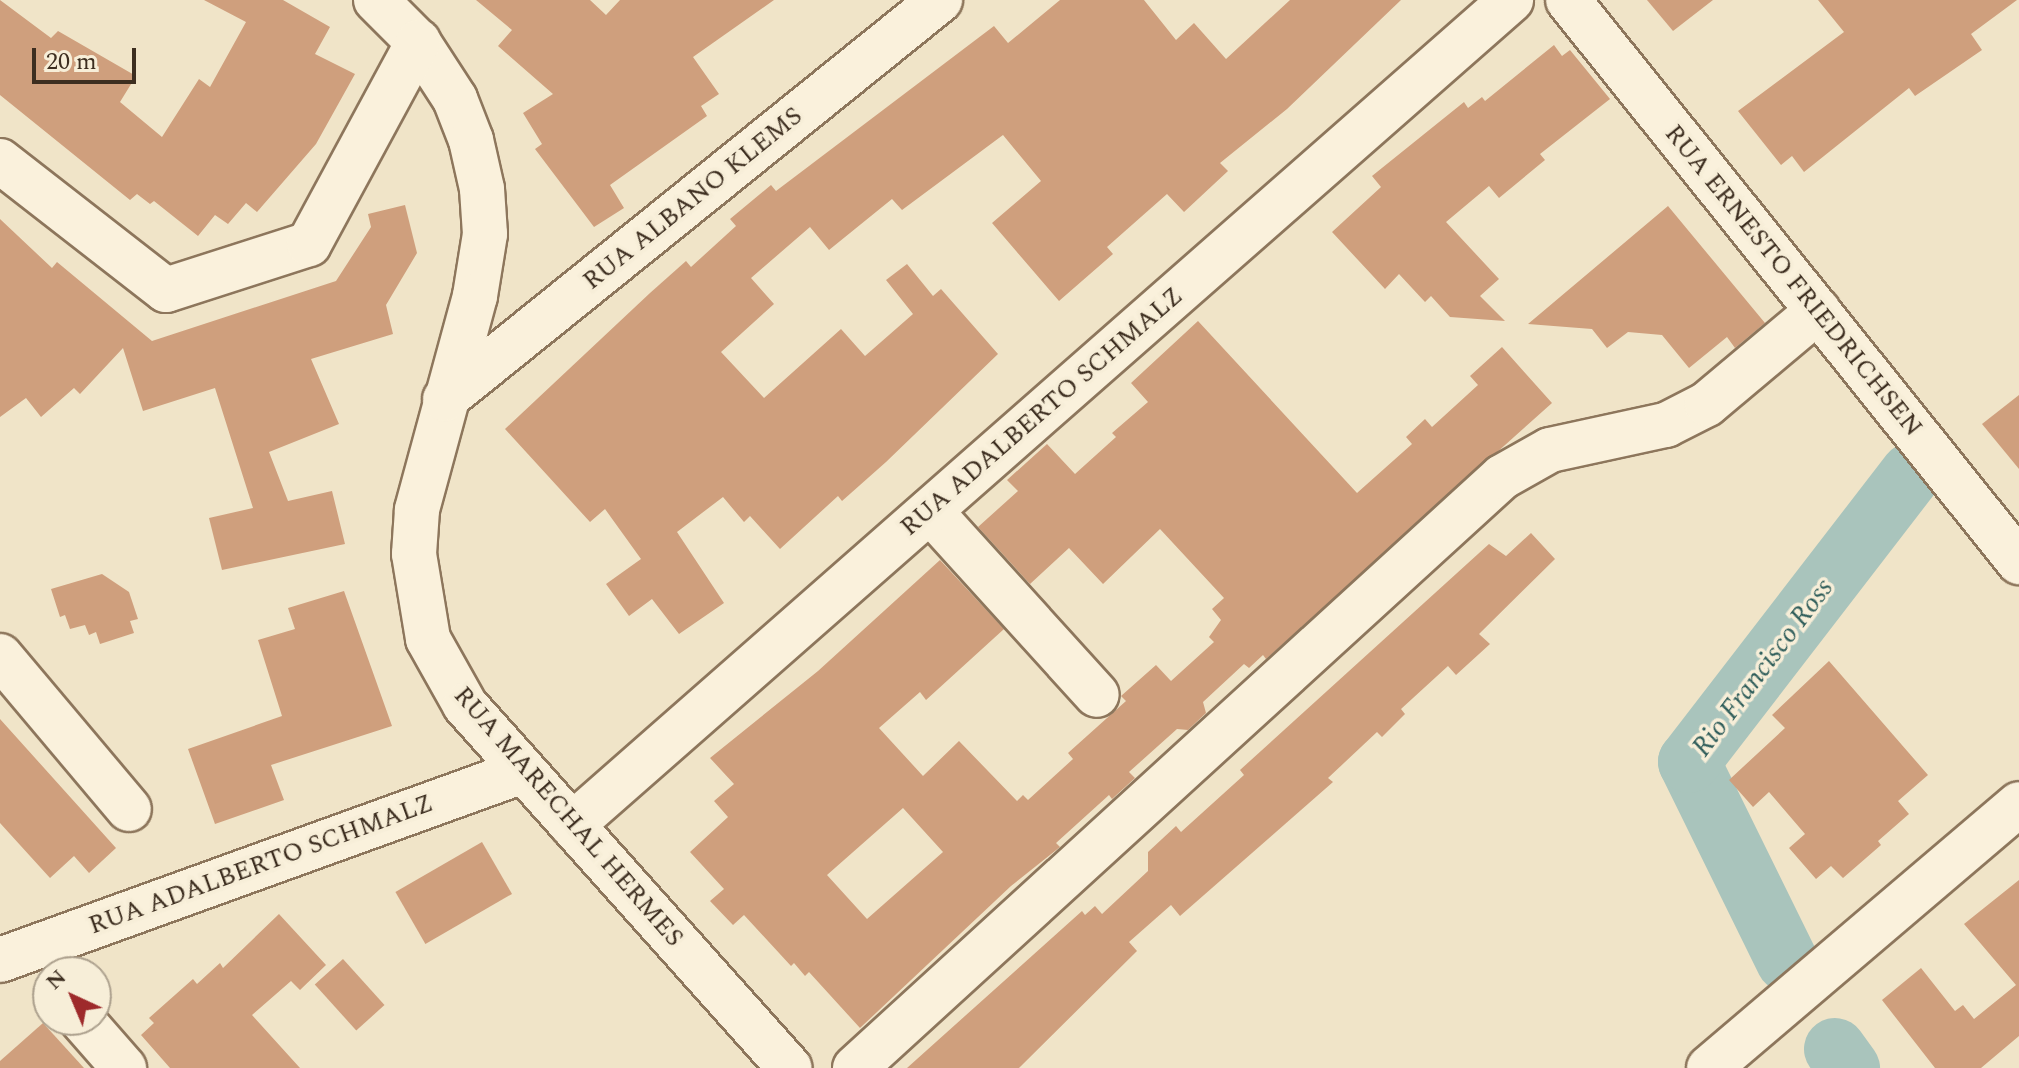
<!DOCTYPE html>
<html>
<head>
<meta charset="utf-8">
<style>
  body { margin:0 }
  #map { position:relative; width:2019px; height:1068px; overflow:hidden; background:#f0e4c8; font-family:Spectral,serif }
  div>[style] { position:absolute }
  [style*='--x'] { left:calc(var(--x)*1px); top:calc(var(--y)*1px); width:calc(var(--w)*1px); rotate:calc(var(--a)*1deg) }
  .river>* { height:62px; margin:-31px; padding:0 31px; transform-origin:31px; border-radius:31px; background:#a9c4bc }
  .building>* { inset:0; background:#cf9f7d; transform-origin:0 0 }
  .roads { filter:drop-shadow(2px 0 #8d765c) drop-shadow(-2px 0 #8d765c) drop-shadow(0 2px #8d765c) drop-shadow(0 -2px #8d765c) }
  .minor>* { height:44px; margin:-22px; padding:0 22px; transform-origin:22px; border-radius:22px; background:#faf1dc }
  span { translate:-50% -50%; white-space:nowrap; text-align:center; line-height:1.15; -webkit-text-stroke:7px #f7eed8; paint-order:stroke }
  .street-label { font-size:26px; color:#3d2e20 }
  .water-label { font-size:28px; color:#2f5d5a; font-style:italic }
  .north { position:absolute; left:32px; top:956px; width:80px; height:80px; box-sizing:border-box; background:#f7eed8; border:2px solid #ada18e; border-radius:50%; rotate:316deg; font-size:22px; font-weight:700; line-height:32px; text-align:center; color:#3d2e20 }
  .north::after { content:''; display:block; margin:auto; width:28px; height:36px; background:#9e2a2b; clip-path:polygon(50% 0,100% 100%,50% 72%,0 100%) }
  .scale { position:absolute; left:32px; top:48px; width:104px; height:36px; box-sizing:border-box; border:4px solid #3d2e20; border-top:0; padding-left:10px; font-size:24px; line-height:28px; white-space:nowrap; color:#3d2e20; -webkit-text-stroke:6px #f7eed8; paint-order:stroke }
</style>
</head>
<body>
<div id="map">
  <div class="river">
    <div style="--x:1787;--y:961;--w:222;--a:-116.2"></div>
    <div style="--x:1689;--y:762;--w:364;--a:-52.4"></div>
    <div style="--x:1835;--y:1049;--w:24;--a:54"></div>
  </div>
  <div class="building">
    <div style="clip-path:polygon(0 0,51px 38px,58px 31px,136px 76px,120px 102px,162px 137px,199px 79px,210px 87px,246px 22px,204px 0,283px 0,330px 27px,315px 54px,355px 74px,316px 144px,257px 212px,246px 203px,228px 224px,215px 215px,198px 236px,154px 201px,150px 204px,137px 194px,130px 200px,0 95px)"></div>
    <div style="clip-path:polygon(476px 0,590px 0,606px 15px,620px 0,774px 0,693px 57px,719px 94px,701px 106px,707px 116px,610px 185px,624px 208px,594px 227px,535px 149px,542px 144px,523px 113px,553px 94px,498px 46px,512px 30px)"></div>
    <div style="clip-path:polygon(1060px 0,1144px 0,1176px 40px,1194px 23px,1226px 59px,1290px 0,1401px 0,1287px 109px,1220px 163px,1228px 171px,1184px 212px,1167px 194px,1107px 247px,1113px 254px,1059px 301px,992px 223px,1041px 181px,1003px 135px,902px 210px,892px 199px,829px 250px,810px 227px,751px 278px,774px 304px,721px 352px,764px 398px,841px 329px,865px 356px,913px 314px,886px 280px,907px 264px,933px 296px,941px 289px,998px 354px,886px 462px,842px 501px,838px 496px,780px 549px,750px 516px,744px 522px,723px 497px,677px 532px,724px 603px,679px 634px,652px 599px,629px 616px,606px 584px,641px 559px,605px 509px,590px 522px,505px 429px,650px 293px,686px 261px,691px 267px,736px 226px,730px 219px,771px 185px,776px 191px,994px 26px,1008px 43px)"></div>
    <div style="clip-path:polygon(1647px 0,1713px 0,1673px 31px)"></div>
    <div style="clip-path:polygon(1818px 0,2017px 0,1971px 34px,1982px 50px,1915px 96px,1909px 88px,1804px 172px,1792px 156px,1781px 165px,1738px 111px,1844px 32px)"></div>
    <div style="clip-path:polygon(1554px 45px,1562px 56px,1570px 50px,1610px 99px,1540px 154px,1545px 160px,1499px 198px,1489px 186px,1446px 222px,1499px 279px,1480px 296px,1505px 321px,1450px 317px,1431px 296px,1425px 302px,1399px 274px,1385px 289px,1332px 232px,1381px 187px,1372px 176px,1464px 102px,1468px 108px,1482px 97px,1485px 101px)"></div>
    <div style="clip-path:polygon(405px 205px,417px 253px,386px 305px,393px 334px,311px 359px,339px 424px,269px 452px,288px 501px,332px 491px,345px 544px,222px 570px,209px 518px,253px 508px,215px 388px,143px 411px,123px 348px,80px 394px,74px 388px,41px 417px,26px 398px,0 417px,0 219px,52px 268px,57px 262px,152px 341px,336px 281px,371px 227px,368px 214px)"></div>
    <div style="clip-path:polygon(1668px 206px,1765px 323px,1735px 348px,1727px 337px,1689px 368px,1662px 335px,1628px 332px,1607px 348px,1592px 329px,1528px 324px)"></div>
    <div style="clip-path:polygon(evenodd,1198px 321px,1357px 493px,1412px 444px,1406px 437px,1425px 419px,1432px 427px,1478px 385px,1470px 376px,1502px 347px,1552px 403px,1266px 659px,1263px 655px,1249px 668px,1244px 664px,1203px 702px,1206px 713px,1188px 730px,1177px 729px,1129px 772px,1135px 778px,1112px 799px,1109px 795px,1056px 843px,1060px 847px,1011px 886px,860px 1028px,809px 972px,805px 976px,794px 963px,791px 966px,744px 915px,733px 925px,710px 901px,724px 889px,690px 852px,728px 817px,714px 801px,734px 784px,710px 758px,818px 671px,940px 560px,1004px 629px,926px 700px,920px 692px,879px 728px,923px 776px,959px 741px,1017px 801px,1023px 795px,1028px 800px,1073px 759px,1068px 753px,1126px 701px,1121px 696px,1156px 665px,1171px 681px,1214px 642px,1209px 637px,1221px 620px,1212px 609px,1224px 598px,1160px 529px,1103px 584px,1069px 548px,1030px 584px,978px 527px,1018px 491px,1007px 480px,1047px 444px,1075px 474px,1116px 437px,1112px 433px,1148px 402px,1131px 383px,1198px 321px,903px 808px,943px 852px,867px 919px,827px 875px,903px 808px)"></div>
    <div style="clip-path:polygon(2019px 395px,2019px 469px,1982px 424px)"></div>
    <div style="clip-path:polygon(1531px 533px,1555px 559px,1479px 634px,1490px 644px,1456px 675px,1448px 666px,1401px 709px,1405px 714px,1382px 737px,1377px 732px,1328px 778px,1333px 782px,1180px 916px,1171px 905px,1129px 942px,1137px 951px,1019px 1068px,907px 1068px,1082px 911px,1085px 915px,1095px 906px,1102px 914px,1148px 871px,1148px 852px,1176px 826px,1181px 832px,1244px 775px,1240px 770px,1489px 544px,1506px 556px)"></div>
    <div style="clip-path:polygon(102px 574px,129px 592px,138px 619px,130px 621px,134px 633px,100px 644px,96px 632px,89px 635px,85px 625px,70px 629px,65px 615px,60px 617px,51px 589px)"></div>
    <div style="clip-path:polygon(344px 591px,392px 726px,271px 765px,284px 800px,215px 824px,188px 749px,282px 716px,258px 640px,295px 629px,288px 608px)"></div>
    <div style="clip-path:polygon(1829px 661px,1928px 775px,1898px 801px,1909px 814px,1878px 841px,1881px 845px,1843px 878px,1831px 866px,1816px 879px,1789px 848px,1805px 834px,1769px 792px,1753px 807px,1729px 780px,1785px 728px,1772px 715px)"></div>
    <div style="clip-path:polygon(0 719px,116px 848px,89px 873px,74px 856px,50px 878px,0 823px)"></div>
    <div style="left:482px;top:842px;width:60px;height:100px;rotate:60deg"></div>
    <div style="clip-path:polygon(2019px 880px,2019px 1036px,1981px 1068px,1935px 1068px,1882px 1000px,1921px 968px,1955px 1011px,1963px 1005px,1974px 1019px,2016px 985px,1964px 924px)"></div>
    <div style="clip-path:polygon(279px 914px,326px 965px,300px 990px,291px 981px,252px 1015px,300px 1068px,170px 1068px,141px 1035px,154px 1023px,149px 1018px,193px 979px,197px 984px,220px 963px,223px 968px)"></div>
    <div style="left:343px;top:959px;width:62px;height:38px;rotate:48deg"></div>
    <div style="clip-path:polygon(43px 1023px,84px 1068px,0 1068px,0 1061px)"></div>
  </div>
  <div class="roads">
    <div class="minor">
      <div style="--x:376;--y:0;--w:59;--a:45"></div>
      <div style="--x:418;--y:42;--w:68;--a:57"></div>
      <div style="--x:455;--y:99;--w:44;--a:68.7"></div>
      <div style="--x:471;--y:140;--w:50;--a:77.3"></div>
      <div style="--x:482;--y:189;--w:45;--a:86.2"></div>
      <div style="--x:485;--y:234;--w:63;--a:99.2"></div>
      <div style="--x:475;--y:296;--w:222;--a:105.2"></div>
      <div style="--x:417;--y:510;--w:44;--a:93.9"></div>
      <div style="--x:414;--y:554;--w:86;--a:80.6"></div>
      <div style="--x:428;--y:639;--w:76;--a:60.7"></div>
      <div style="--x:465;--y:705;--w:487;--a:48.2"></div>
      <div style="--x:1568;--y:0;--w:721;--a:51.25"></div>
      <div style="--x:0;--y:161;--w:210;--a:37.9"></div>
      <div style="--x:166;--y:290;--w:150;--a:-17.8"></div>
      <div style="--x:309;--y:244;--w:230;--a:-61.6"></div>
      <div style="--x:445;--y:399;--w:636;--a:-38.87"></div>
      <div style="--x:930;--y:511;--w:248;--a:47.8"></div>
      <div style="--x:0;--y:656;--w:200;--a:49.9"></div>
      <div style="--x:572;--y:825;--w:1250;--a:-41.3"></div>
      <div style="--x:0;--y:960;--w:556;--a:-19.87"></div>
      <div style="--x:82;--y:1020;--w:64;--a:48.8"></div>
      <div style="--x:855;--y:1068;--w:876;--a:-42.41"></div>
      <div style="--x:1502;--y:477;--w:55;--a:-29.4"></div>
      <div style="--x:1550;--y:450;--w:119;--a:-12.2"></div>
      <div style="--x:1666;--y:425;--w:46;--a:-27.1"></div>
      <div style="--x:1707;--y:404;--w:145;--a:-40"></div>
      <div style="--x:1709;--y:1068;--w:407;--a:-40.4"></div>
    </div>
  </div>
  <div class="street-label">
    <span style="left:693px;top:199px;rotate:-39deg">RUA ALBANO KLEMS</span>
    <span style="left:1793px;top:281px;rotate:51deg">RUA ERNESTO FRIEDRICHSEN</span>
    <span style="left:1042px;top:412px;rotate:-41deg">RUA ADALBERTO SCHMALZ</span>
    <span style="left:568px;top:817px;rotate:49deg">RUA MARECHAL HERMES</span>
    <span style="left:261px;top:865px;rotate:-20deg">RUA ADALBERTO SCHMALZ</span>
  </div>
  <div class="water-label">
    <span style="left:1763px;top:668px;rotate:-53deg">Rio Francisco Ross</span>
  </div>
  <div class="north">N</div>
  <div class="scale">20 m</div>
</div>
</body>
</html>
